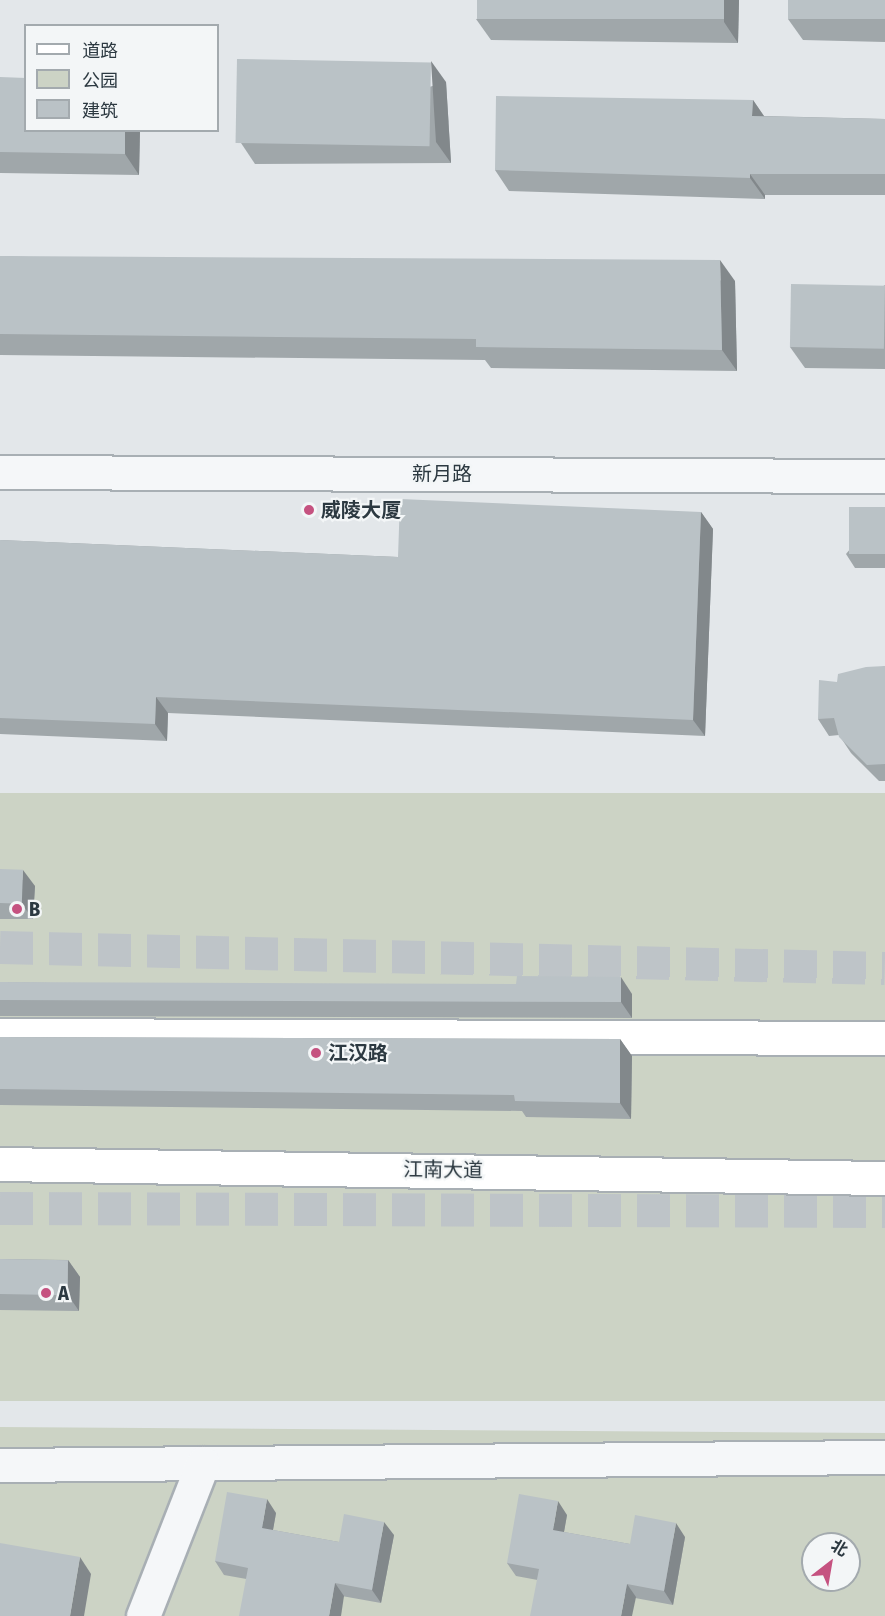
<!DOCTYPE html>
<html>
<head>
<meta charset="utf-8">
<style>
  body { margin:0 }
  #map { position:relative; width:885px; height:1616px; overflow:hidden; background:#e3e7ea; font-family:"Fira Sans Condensed","Noto Sans SC",sans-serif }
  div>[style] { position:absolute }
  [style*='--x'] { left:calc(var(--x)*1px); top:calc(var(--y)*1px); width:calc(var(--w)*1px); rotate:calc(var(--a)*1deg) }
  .green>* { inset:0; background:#ccd3c5; transform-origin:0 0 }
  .highway-tunnel>* { height:33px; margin-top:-16.5px; transform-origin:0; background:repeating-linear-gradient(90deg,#bec4c8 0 33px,transparent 0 49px) }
  .roads { filter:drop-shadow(2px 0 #a8afb4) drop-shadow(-2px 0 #a8afb4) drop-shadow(0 2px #a8afb4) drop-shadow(0 -2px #a8afb4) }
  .street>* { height:33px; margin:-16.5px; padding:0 16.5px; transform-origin:16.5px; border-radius:16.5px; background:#f5f7f9 }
  .primary>* { height:33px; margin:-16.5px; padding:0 16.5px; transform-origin:16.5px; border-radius:16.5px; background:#fff }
  .wall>* { inset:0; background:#a0a7aa }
  .shaded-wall>* { inset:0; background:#82888b }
  .building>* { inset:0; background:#bac2c6; transform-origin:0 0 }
  .dots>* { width:16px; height:16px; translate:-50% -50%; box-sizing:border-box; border:3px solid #f3f6f7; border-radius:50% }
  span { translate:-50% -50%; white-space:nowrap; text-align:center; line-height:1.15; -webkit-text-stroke:4.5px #f3f6f7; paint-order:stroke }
  .street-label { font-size:20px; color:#2c3941 }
  .poi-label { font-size:20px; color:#2c3941; font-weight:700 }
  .left { translate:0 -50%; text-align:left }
  .legend { position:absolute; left:24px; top:24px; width:195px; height:108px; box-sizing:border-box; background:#f3f6f7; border:2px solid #a3aaae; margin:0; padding:8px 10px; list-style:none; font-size:18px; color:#2c3941 }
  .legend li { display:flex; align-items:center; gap:12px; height:30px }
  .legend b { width:30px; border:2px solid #a3aaae }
  .north { position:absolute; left:801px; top:1532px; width:60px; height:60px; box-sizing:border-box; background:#f3f6f7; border:2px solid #a3aaae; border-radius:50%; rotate:31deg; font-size:16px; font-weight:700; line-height:24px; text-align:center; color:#2c3941 }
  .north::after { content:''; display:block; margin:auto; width:21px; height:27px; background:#c55280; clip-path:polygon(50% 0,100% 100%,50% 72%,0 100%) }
</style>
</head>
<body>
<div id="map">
  <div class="green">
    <div style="left:885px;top:793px;width:608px;height:885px;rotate:90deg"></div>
    <div style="clip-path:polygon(evenodd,0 1427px,885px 1433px,885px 1616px,0 1616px,0 1427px,813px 1544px,849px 1544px,849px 1580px,813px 1580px,813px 1544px)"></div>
  </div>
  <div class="highway-tunnel">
    <div style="--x:0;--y:947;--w:885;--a:1.36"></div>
    <div style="--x:0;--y:1208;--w:885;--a:0.19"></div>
  </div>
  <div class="roads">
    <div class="street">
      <div style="--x:0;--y:472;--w:885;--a:0.26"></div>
      <div style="--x:0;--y:1465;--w:885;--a:-0.52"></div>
      <div style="--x:143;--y:1616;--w:164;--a:-68.6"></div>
    </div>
    <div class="primary">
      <div style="--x:0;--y:1035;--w:885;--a:0.19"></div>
      <div style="--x:0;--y:1164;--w:885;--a:0.91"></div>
    </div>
  </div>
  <div class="wall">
    <div style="clip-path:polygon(739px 0,738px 43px,491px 40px,476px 19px)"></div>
    <div style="clip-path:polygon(885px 0,885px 42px,803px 40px,788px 19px)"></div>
    <div style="clip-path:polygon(0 77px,26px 130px,140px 130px,139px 175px,0 173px)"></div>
    <div style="clip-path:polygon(446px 82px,451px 163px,255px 164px,241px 143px)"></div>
    <div style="clip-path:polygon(753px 100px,764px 116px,885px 119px,885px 195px,765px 195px,765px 199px,509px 191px,495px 170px)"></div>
    <div style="clip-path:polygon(0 256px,735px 281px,737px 371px,491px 368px,485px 360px,0 355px)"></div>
    <div style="clip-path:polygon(885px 285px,885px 369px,805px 368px,790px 347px)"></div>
    <div style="clip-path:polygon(885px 507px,885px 568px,855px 568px,846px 554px)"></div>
    <div style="clip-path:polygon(701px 512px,713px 529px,705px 736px,168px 713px,167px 741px,0 734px,0 540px,398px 557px)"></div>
    <div style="clip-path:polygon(885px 666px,885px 781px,879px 781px,851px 753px,839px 735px,829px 736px,818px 719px,837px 682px)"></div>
    <div style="clip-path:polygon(0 869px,35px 886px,33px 919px,0 919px)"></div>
    <div style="clip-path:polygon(0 982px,632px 994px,632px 1018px,0 1016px)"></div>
    <div style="clip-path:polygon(0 1037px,620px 1039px,632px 1056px,631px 1119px,526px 1117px,522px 1111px,0 1105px)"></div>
    <div style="clip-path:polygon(0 1259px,68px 1260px,80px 1277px,79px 1311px,0 1310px)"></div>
    <div style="clip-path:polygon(276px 1513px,273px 1530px,339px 1542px,394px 1535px,381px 1603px,224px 1575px,215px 1561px)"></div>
    <div style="clip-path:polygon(567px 1515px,564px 1532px,630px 1544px,685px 1537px,673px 1605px,516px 1576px,507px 1563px)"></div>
  </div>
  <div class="shaded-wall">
    <div style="clip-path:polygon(724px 0,739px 0,738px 43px,724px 22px)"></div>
    <div style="clip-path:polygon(431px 61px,446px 82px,451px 163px,436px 142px)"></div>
    <div style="clip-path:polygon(753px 100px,768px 122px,752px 116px)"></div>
    <div style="clip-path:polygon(125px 130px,140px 130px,139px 175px,125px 154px)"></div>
    <div style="clip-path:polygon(750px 174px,765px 195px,765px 199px,750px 178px)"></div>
    <div style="clip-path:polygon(720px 260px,735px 281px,737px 371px,722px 350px)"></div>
    <div style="clip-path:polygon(701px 512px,713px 529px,705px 736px,693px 720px)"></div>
    <div style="clip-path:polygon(156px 697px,168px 713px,167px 741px,155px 724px)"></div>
    <div style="clip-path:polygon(23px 870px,35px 886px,33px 919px,21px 903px)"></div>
    <div style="clip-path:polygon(621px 977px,632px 994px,632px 1018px,621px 1002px)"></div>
    <div style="clip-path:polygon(620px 1039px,632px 1056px,631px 1119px,620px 1103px)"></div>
    <div style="clip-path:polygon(68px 1260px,80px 1277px,79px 1311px,68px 1295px)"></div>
    <div style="clip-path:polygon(267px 1499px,276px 1513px,271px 1541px,262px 1528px)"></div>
    <div style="clip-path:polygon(558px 1501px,567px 1515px,562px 1543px,553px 1530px)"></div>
    <div style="clip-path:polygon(384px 1522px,394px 1535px,381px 1603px,372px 1590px)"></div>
    <div style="clip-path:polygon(676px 1523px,685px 1537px,673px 1605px,664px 1591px)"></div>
    <div style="clip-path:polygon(80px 1557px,91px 1574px,84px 1616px,70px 1616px)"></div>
    <div style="clip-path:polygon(335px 1583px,344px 1596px,341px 1616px,329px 1616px)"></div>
    <div style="clip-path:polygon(627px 1584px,636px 1597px,632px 1616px,621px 1616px)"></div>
  </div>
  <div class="building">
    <div style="left:477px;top:0;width:247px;height:19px"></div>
    <div style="left:788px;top:0;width:97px;height:19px"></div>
    <div style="left:237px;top:59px;width:194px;height:84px;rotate:1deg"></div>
    <div style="clip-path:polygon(0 77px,26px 78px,26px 130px,125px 130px,125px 154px,0 152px)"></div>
    <div style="clip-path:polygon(496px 96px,753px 100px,752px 116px,885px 119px,885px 174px,750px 174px,750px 178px,495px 170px)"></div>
    <div style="clip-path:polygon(0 256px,720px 260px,722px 350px,476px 347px,476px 339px,0 334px)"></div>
    <div style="left:791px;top:284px;width:94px;height:63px;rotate:1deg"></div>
    <div style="clip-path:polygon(400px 499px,701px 512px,693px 720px,156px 697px,155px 724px,0 718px,0 540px,398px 557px)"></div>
    <div style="left:849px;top:507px;width:36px;height:47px"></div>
    <div style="clip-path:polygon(885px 666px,885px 764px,867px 765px,839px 737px,834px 718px,818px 719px,819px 680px,837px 682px,838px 674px,866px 667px)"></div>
    <div style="left:0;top:869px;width:23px;height:34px;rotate:2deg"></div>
    <div style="clip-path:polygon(517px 976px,621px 977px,621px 1002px,0 1000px,0 982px,516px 984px)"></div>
    <div style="clip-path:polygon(0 1037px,620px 1039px,620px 1103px,515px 1101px,514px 1095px,0 1089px)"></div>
    <div style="left:0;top:1259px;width:68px;height:35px;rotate:1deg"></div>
    <div style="clip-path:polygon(227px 1492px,267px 1499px,262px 1528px,339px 1542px,344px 1514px,384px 1522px,372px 1590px,335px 1583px,329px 1616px,239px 1616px,248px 1568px,215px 1561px)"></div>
    <div style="clip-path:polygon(519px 1494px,558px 1501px,553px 1530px,630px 1544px,635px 1515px,676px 1523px,664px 1591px,627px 1584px,621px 1616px,530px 1616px,539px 1569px,507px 1563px)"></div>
    <div style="clip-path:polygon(0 1543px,80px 1557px,70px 1616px,0 1616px)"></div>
  </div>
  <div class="dots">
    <div style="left:309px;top:510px;background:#c55280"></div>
    <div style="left:17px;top:909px;background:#c55280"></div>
    <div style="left:316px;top:1053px;background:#c55280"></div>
    <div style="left:46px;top:1293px;background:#c55280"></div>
  </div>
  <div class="street-label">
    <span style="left:442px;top:474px">新月路</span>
    <span style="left:443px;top:1170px;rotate:1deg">江南大道</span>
  </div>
  <div class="poi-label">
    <span class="left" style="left:321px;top:510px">威陵大厦</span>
    <span class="left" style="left:29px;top:909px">B</span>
    <span class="left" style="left:328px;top:1053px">江汉路</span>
    <span class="left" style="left:58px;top:1293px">A</span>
  </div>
  <ul class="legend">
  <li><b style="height:8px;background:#fff"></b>道路</li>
  <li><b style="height:16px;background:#ccd3c5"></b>公园</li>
  <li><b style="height:16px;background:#bac2c6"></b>建筑</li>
  </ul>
  <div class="north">北</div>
</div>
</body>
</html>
